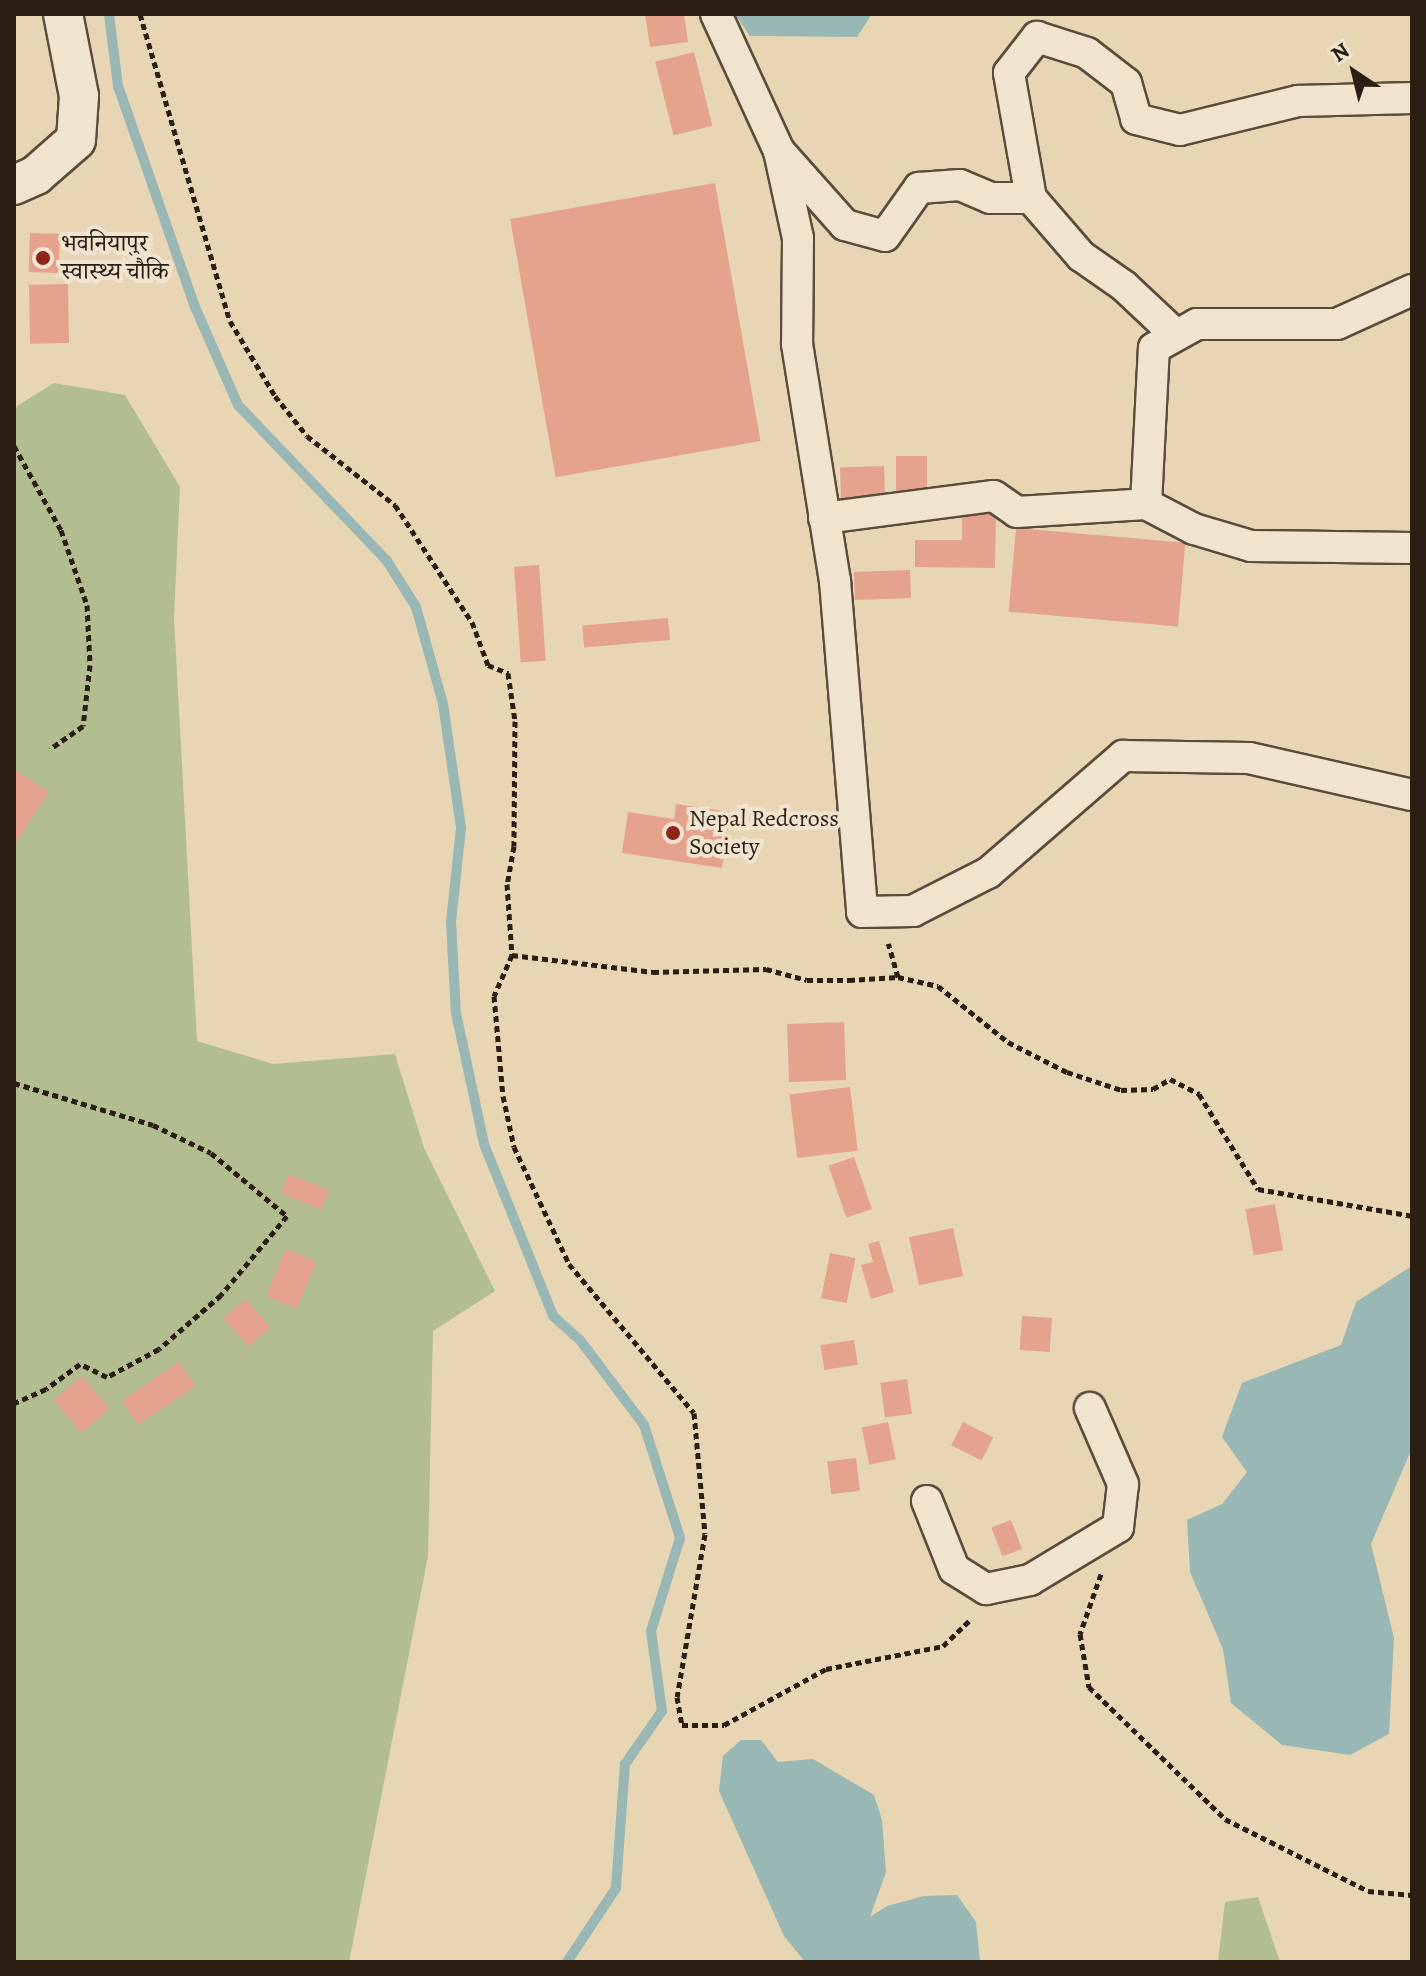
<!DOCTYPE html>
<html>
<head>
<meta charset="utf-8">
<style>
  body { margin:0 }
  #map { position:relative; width:1426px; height:1976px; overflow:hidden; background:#e8d5b4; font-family:Alegreya,"Noto Serif Devanagari",serif }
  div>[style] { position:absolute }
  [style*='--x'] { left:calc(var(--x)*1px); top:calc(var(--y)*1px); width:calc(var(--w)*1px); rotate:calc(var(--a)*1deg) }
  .green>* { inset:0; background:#b2be90 }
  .water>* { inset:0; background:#99b7b5 }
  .stream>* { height:10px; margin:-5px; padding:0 5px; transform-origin:5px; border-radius:5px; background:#99b7b5 }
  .building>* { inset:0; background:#e5a28d; transform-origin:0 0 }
  .path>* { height:5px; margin-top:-2.5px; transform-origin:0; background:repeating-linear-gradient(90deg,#2b1e13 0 6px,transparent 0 10px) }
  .roads { filter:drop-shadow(2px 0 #5a4c3b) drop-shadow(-2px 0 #5a4c3b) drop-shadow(0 2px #5a4c3b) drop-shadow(0 -2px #5a4c3b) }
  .minor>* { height:30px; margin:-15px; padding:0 15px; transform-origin:15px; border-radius:15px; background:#f0e4ce }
  .tertiary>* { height:38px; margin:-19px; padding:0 19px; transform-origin:19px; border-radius:19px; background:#f0e4ce }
  .dots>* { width:22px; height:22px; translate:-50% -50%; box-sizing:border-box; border:4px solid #f0e4ce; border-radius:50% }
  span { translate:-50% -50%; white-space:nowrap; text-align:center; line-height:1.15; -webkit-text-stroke:8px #f0e4ce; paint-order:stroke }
  .poi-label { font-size:24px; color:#2b1e13 }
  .left { translate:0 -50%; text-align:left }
  .frame { position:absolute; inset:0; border:16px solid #2b1e13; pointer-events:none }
  .north { position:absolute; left:1314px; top:32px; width:80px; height:80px; -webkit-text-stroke:6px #f0e4ce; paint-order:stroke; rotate:325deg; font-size:22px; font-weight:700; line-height:32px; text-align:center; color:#2b1e13 }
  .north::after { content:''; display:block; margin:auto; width:28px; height:36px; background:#2b1e13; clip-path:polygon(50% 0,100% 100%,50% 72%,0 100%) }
</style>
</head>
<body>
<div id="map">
  <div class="green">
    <div style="clip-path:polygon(54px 383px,125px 395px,180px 487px,174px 618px,197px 1041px,273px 1064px,395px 1054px,424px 1148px,495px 1291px,433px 1331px,428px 1556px,349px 1962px,14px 1962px,14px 414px,17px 406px)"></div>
    <div style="clip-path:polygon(1258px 1897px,1280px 1962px,1218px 1962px,1225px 1902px)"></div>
  </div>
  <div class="water">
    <div style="clip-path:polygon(735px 14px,872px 14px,857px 37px,750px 36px)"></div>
    <div style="clip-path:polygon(1412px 1266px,1412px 1448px,1371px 1544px,1394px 1638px,1389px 1734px,1350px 1755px,1282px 1745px,1231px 1703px,1223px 1649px,1190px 1572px,1187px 1520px,1222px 1504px,1247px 1472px,1222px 1437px,1242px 1383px,1341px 1345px,1356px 1302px)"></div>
    <div style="clip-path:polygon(741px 1740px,761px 1740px,778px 1762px,813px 1759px,874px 1795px,882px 1820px,886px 1872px,870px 1917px,887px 1906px,924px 1896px,957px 1895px,976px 1922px,980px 1962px,805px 1962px,784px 1936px,719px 1791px,723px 1756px)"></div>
  </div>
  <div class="stream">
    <div style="--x:109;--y:14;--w:73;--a:82.9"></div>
    <div style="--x:118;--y:86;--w:234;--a:70.8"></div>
    <div style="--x:195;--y:307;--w:107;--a:66.3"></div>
    <div style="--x:238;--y:405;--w:216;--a:46.3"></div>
    <div style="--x:387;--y:561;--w:54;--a:57.8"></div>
    <div style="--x:416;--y:607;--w:101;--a:74.4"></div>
    <div style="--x:443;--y:704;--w:125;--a:81.7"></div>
    <div style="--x:461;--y:828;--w:95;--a:96.1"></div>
    <div style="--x:451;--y:922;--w:91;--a:86.9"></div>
    <div style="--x:456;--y:1013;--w:134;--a:77.9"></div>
    <div style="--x:484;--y:1144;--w:185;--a:68.1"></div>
    <div style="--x:553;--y:1316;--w:36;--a:42"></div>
    <div style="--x:580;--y:1340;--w:106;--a:53"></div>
    <div style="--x:644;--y:1425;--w:119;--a:72.3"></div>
    <div style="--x:680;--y:1538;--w:97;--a:107.3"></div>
    <div style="--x:651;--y:1631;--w:81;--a:82.2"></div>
    <div style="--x:662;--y:1711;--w:65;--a:124.9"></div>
    <div style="--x:625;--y:1764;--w:124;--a:94.2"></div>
    <div style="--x:616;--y:1888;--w:89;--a:123.5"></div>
  </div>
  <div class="building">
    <div style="clip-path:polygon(645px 14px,684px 14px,688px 42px,650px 47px)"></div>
    <div style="left:694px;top:52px;width:76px;height:40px;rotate:76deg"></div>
    <div style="left:715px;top:183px;width:262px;height:208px;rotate:80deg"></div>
    <div style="left:30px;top:233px;width:30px;height:39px;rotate:2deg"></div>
    <div style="left:68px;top:284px;width:59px;height:39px;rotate:89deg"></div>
    <div style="left:896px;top:456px;width:31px;height:37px"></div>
    <div style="left:884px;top:466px;width:31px;height:44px;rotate:88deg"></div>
    <div style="clip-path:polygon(996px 511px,995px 568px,915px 567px,915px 540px,962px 540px,962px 512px)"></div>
    <div style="left:1016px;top:528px;width:170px;height:84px;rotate:5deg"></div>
    <div style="left:539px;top:565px;width:96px;height:25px;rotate:86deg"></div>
    <div style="left:910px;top:570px;width:28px;height:56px;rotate:88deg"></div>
    <div style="left:668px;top:618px;width:22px;height:86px;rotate:85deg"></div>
    <div style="clip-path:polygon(14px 769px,49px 792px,14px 845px)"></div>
    <div style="clip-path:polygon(676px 804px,730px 812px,722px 868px,622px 853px,628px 812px,674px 819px)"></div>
    <div style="left:844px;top:1022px;width:58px;height:57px;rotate:88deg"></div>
    <div style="left:850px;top:1087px;width:64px;height:61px;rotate:83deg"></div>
    <div style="left:854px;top:1157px;width:55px;height:27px;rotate:71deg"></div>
    <div style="left:289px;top:1174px;width:43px;height:21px;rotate:22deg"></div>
    <div style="left:1275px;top:1204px;width:47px;height:30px;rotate:80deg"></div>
    <div style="left:953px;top:1228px;width:49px;height:45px;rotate:78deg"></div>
    <div style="clip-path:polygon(879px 1241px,894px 1292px,871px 1299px,861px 1265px,873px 1262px,868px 1244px)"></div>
    <div style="left:286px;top:1249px;width:33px;height:51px;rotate:23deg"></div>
    <div style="left:830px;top:1253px;width:26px;height:46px;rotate:11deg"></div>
    <div style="left:245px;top:1299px;width:38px;height:29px;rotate:48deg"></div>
    <div style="left:1022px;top:1316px;width:30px;height:34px;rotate:4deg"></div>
    <div style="left:854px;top:1340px;width:25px;height:34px;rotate:81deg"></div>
    <div style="left:179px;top:1362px;width:29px;height:69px;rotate:56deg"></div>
    <div style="left:82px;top:1376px;width:43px;height:37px;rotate:50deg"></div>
    <div style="left:907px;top:1379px;width:35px;height:27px;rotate:82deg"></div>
    <div style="left:888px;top:1422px;width:38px;height:27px;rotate:78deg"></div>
    <div style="left:963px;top:1422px;width:34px;height:26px;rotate:27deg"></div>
    <div style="left:856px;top:1458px;width:33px;height:29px;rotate:83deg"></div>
    <div style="left:1011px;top:1520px;width:31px;height:21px;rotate:69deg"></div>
  </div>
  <div class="path">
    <div style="--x:140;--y:14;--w:320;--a:73.7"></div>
    <div style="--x:230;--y:321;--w:87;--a:59"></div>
    <div style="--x:275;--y:396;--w:51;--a:51.3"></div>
    <div style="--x:307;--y:436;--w:112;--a:38.1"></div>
    <div style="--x:395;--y:505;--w:140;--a:56.7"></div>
    <div style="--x:472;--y:622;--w:46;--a:69.6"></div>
    <div style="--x:488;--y:665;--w:22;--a:22"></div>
    <div style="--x:508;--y:673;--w:49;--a:81.7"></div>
    <div style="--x:515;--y:721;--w:125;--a:90.5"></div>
    <div style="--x:514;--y:846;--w:39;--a:100"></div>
    <div style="--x:507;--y:884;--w:71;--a:86"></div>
    <div style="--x:512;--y:955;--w:142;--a:6.9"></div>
    <div style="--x:653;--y:972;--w:113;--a:-1.5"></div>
    <div style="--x:766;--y:969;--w:42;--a:15"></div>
    <div style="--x:807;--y:980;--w:42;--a:0"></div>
    <div style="--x:849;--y:980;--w:49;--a:-3.5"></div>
    <div style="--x:898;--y:977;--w:35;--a:-106"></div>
    <div style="--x:14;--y:446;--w:96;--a:60.8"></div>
    <div style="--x:61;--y:530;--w:79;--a:70.9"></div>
    <div style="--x:87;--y:605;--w:60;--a:87.1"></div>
    <div style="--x:90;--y:665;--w:61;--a:96.5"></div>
    <div style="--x:83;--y:726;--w:40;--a:145.1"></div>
    <div style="--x:512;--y:955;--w:45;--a:113.7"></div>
    <div style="--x:494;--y:996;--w:100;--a:84.9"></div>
    <div style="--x:503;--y:1096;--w:52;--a:77.8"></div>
    <div style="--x:514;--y:1147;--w:129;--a:64.8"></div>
    <div style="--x:569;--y:1264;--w:194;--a:50"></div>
    <div style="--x:694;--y:1413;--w:121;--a:84.8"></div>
    <div style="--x:705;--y:1534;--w:165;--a:99.7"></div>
    <div style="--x:677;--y:1697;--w:28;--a:80"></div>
    <div style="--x:682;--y:1725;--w:42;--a:0"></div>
    <div style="--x:724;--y:1725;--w:116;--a:-28.8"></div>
    <div style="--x:826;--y:1669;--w:119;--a:-11.1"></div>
    <div style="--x:943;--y:1646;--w:40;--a:-44"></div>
    <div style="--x:898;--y:977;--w:41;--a:12.7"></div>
    <div style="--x:938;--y:986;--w:90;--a:38.7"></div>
    <div style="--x:1008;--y:1042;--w:66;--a:27"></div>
    <div style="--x:1067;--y:1072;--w:57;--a:18.4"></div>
    <div style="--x:1121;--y:1090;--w:32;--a:-2"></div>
    <div style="--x:1153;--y:1089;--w:20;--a:-30"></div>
    <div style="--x:1170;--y:1079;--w:33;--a:27"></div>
    <div style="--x:1199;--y:1094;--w:112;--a:58.2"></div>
    <div style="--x:1258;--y:1189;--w:156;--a:9.9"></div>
    <div style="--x:14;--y:1083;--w:145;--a:16.8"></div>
    <div style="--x:153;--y:1125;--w:64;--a:25.8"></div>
    <div style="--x:211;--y:1153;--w:99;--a:39.7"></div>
    <div style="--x:287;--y:1216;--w:103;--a:129.9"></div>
    <div style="--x:221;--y:1295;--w:82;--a:138.9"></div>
    <div style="--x:159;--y:1349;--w:59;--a:151.7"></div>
    <div style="--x:107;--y:1377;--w:30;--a:-154"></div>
    <div style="--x:80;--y:1364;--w:42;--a:143.7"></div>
    <div style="--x:46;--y:1389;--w:35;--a:156"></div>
    <div style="--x:1101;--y:1574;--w:64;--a:109.3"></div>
    <div style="--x:1080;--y:1634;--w:54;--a:80.4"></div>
    <div style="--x:1089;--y:1687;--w:190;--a:44.1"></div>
    <div style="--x:1225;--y:1819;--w:160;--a:26.7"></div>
    <div style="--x:1368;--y:1891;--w:44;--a:5.2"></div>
  </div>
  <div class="roads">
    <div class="minor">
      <div style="--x:716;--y:14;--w:151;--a:65.3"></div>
      <div style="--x:779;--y:151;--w:89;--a:77.7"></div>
      <div style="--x:798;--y:238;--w:106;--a:90.5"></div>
      <div style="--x:797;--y:344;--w:240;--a:80.9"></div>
      <div style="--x:835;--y:581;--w:332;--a:85.3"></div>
      <div style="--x:862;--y:912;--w:51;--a:-1.1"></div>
      <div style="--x:913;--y:911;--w:84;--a:-26.9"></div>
      <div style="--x:988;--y:873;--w:179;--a:-40.9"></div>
      <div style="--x:1123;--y:756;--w:126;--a:0.9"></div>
      <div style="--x:1249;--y:758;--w:167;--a:12.8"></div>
      <div style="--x:779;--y:151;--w:99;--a:48.3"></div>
      <div style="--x:845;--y:225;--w:41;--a:15.4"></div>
      <div style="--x:885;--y:236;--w:59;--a:-54.7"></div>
      <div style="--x:919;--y:188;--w:41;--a:-4.2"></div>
      <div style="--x:960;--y:185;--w:33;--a:23"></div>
      <div style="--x:990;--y:198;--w:41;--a:0"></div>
      <div style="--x:1176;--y:335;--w:71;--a:-136.7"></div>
      <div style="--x:1124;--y:286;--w:52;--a:-145.1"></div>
      <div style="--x:1081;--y:256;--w:77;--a:-130.8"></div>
      <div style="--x:1031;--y:198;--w:127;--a:-100"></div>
      <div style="--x:1009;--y:73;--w:46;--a:-52.1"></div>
      <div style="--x:1037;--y:37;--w:52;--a:17.7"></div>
      <div style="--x:1087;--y:53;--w:49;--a:37.6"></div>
      <div style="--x:1126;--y:83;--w:37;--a:74"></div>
      <div style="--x:1136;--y:119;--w:45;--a:14"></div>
      <div style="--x:1180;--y:130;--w:122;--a:-13.8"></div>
      <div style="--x:1298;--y:101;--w:114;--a:-1.5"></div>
      <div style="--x:1146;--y:504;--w:156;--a:-87.1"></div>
      <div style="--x:1154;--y:348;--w:49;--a:-29.2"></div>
      <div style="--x:1197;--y:324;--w:140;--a:0"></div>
      <div style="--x:1337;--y:324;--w:82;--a:-24.4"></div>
      <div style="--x:824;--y:518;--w:171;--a:-7.4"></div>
      <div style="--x:994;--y:496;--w:28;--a:35"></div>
      <div style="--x:1017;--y:512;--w:129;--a:-3.5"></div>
      <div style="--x:1146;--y:504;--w:54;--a:27.5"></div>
      <div style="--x:1194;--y:529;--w:59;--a:16.6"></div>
      <div style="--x:1251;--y:546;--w:161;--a:0.7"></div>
      <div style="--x:927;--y:1501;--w:73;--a:68.3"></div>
      <div style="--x:954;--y:1569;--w:38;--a:32"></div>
      <div style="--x:986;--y:1589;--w:45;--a:-11.6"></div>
      <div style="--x:1030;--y:1580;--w:103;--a:-31.1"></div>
      <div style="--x:1118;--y:1527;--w:43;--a:-83.4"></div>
      <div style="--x:1123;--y:1484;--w:83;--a:-113.5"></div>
    </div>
    <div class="tertiary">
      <div style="--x:14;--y:185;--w:24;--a:-24"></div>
      <div style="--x:36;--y:175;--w:53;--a:-41.2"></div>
      <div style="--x:76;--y:140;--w:44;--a:-86.1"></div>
      <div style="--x:79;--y:96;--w:84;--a:-101"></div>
    </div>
  </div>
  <div class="dots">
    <div style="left:43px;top:258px;background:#8f2418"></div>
    <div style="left:673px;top:833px;background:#8f2418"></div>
  </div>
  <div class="poi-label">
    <span class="left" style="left:61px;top:258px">भवनियापुर<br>स्वास्थ्य चाैकि</span>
    <span class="left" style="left:689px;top:833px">Nepal Redcross<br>Society</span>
  </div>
  <div class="frame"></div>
  <div class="north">N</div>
</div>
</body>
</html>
